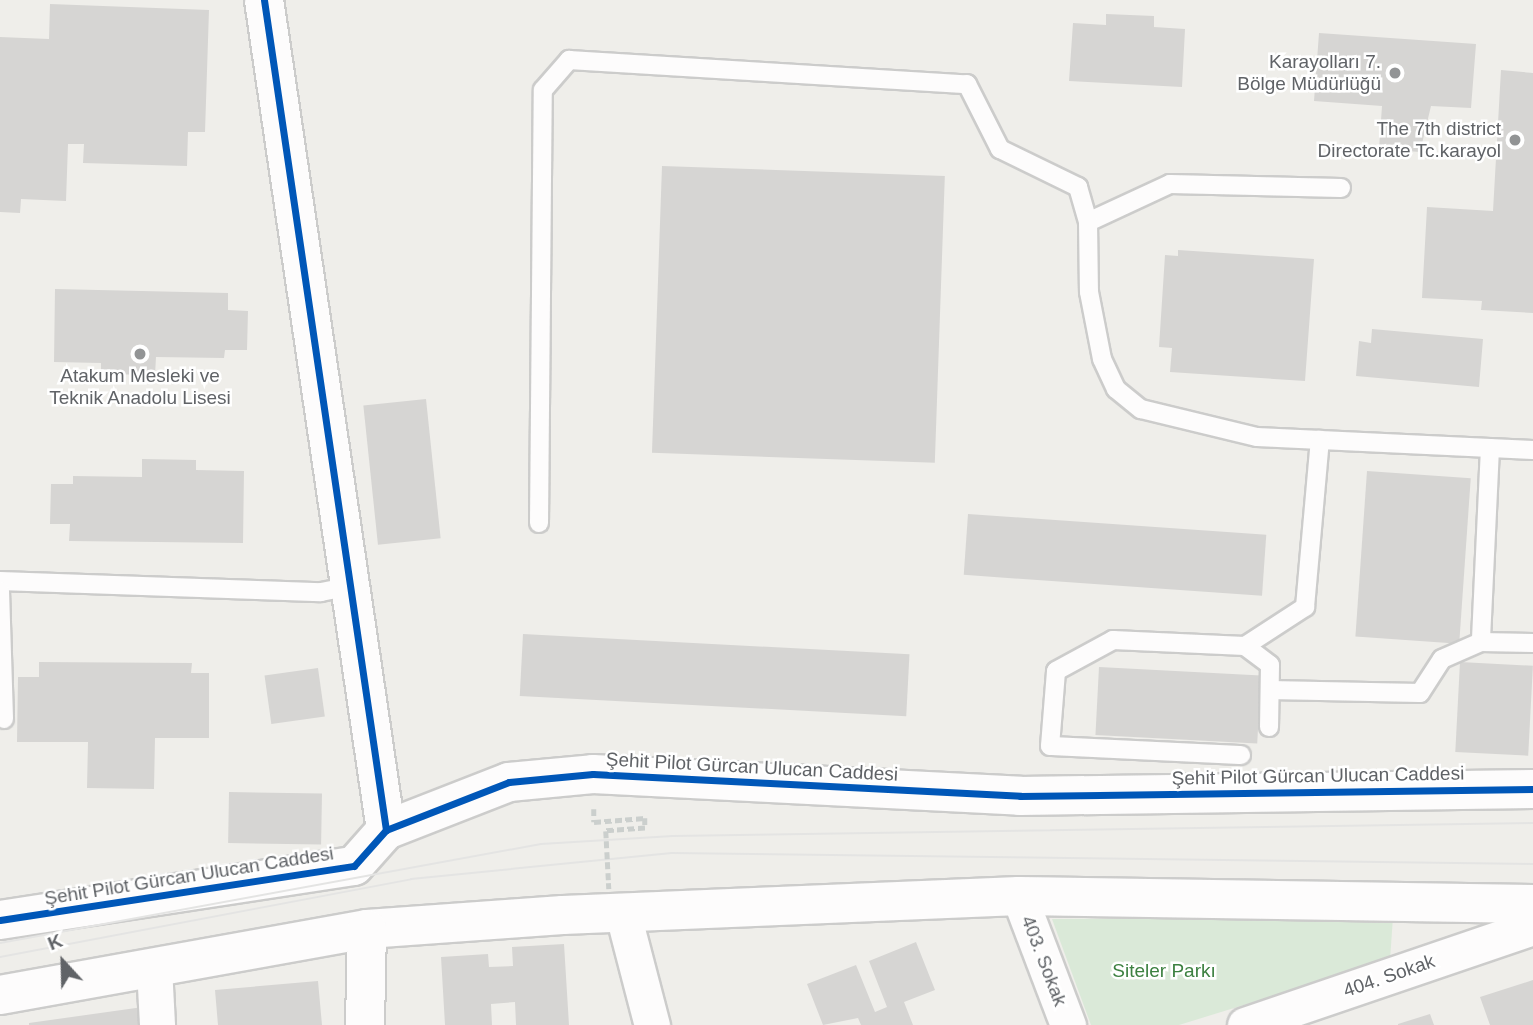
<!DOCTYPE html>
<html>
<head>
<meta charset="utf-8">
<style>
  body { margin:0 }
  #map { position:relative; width:1533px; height:1025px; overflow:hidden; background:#efeeea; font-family:Helvetica,sans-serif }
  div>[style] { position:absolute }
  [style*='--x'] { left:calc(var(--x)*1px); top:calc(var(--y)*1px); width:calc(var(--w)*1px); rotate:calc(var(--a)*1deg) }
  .green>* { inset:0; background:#dae9d8 }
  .building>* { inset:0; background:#d6d5d3; transform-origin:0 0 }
  .path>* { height:4.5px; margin-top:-2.25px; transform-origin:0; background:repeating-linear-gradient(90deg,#cbcfcd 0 7px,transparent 0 10.5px) }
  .roads { filter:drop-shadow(2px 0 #cccccb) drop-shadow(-2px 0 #cccccb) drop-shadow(0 2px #cccccb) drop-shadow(0 -2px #cccccb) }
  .service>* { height:18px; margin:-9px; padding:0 9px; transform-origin:9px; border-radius:9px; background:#fdfcfc }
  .minor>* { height:35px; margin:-17.5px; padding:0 17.5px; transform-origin:17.5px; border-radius:17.5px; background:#fdfcfc }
  .tertiary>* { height:38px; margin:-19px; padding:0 19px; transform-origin:19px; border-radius:19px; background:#fdfcfc }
  .tram>* { height:2px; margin:-1px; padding:0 1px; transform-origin:1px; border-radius:1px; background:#e4e4e3 }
  .path-bridge>* { height:4.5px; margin-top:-2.25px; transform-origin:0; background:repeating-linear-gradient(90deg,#cbcfcd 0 7px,transparent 0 10.5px) }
  .cycleway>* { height:7px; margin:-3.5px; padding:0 3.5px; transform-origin:3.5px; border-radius:3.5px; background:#0057b8 }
  .dots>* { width:19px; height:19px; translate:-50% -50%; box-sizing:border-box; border:4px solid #fff; border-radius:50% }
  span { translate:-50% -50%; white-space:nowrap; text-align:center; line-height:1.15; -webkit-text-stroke:5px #fff; paint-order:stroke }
  .poi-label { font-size:19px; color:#606367 }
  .right { translate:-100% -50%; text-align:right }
  .street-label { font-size:19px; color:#606367 }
  .park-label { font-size:19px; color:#3d8141 }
  .north { position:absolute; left:28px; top:927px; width:70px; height:70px; -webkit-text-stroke:5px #fff; paint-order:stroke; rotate:338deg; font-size:19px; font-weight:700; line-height:28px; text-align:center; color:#606367 }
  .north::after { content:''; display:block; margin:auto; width:24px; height:32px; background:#606367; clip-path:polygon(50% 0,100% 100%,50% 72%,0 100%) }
</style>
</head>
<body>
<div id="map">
  <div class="green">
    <div style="clip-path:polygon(1393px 917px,1390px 960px,1179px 1025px,1091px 1025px,1052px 919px)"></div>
  </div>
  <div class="building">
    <div style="clip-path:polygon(50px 4px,209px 10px,205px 132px,188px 132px,187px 166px,83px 163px,84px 144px,68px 144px,66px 201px,21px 199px,20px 213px,0 212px,0 37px,49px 39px)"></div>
    <div style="clip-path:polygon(1106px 14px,1154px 16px,1154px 27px,1185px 29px,1182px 87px,1069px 81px,1073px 23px,1106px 25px)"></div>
    <div style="clip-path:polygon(1319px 33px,1476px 44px,1471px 108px,1431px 106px,1420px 152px,1379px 149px,1382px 106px,1314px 101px)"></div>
    <div style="clip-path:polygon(1501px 70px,1533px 73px,1533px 313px,1481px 310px,1482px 301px,1422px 298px,1427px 207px,1493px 211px)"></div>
    <div style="left:662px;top:166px;width:283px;height:287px;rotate:2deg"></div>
    <div style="clip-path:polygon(1178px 250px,1314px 259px,1305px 381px,1170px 372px,1172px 348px,1159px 347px,1165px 255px,1178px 256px)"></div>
    <div style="clip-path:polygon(55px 289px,228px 293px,228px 310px,248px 311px,247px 350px,225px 350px,224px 358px,156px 357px,155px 375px,101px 374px,101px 363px,54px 362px)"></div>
    <div style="clip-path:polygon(1372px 329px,1483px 339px,1479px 387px,1356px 376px,1359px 341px,1371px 343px)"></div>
    <div style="left:426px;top:399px;width:140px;height:63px;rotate:84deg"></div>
    <div style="clip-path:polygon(142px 459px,196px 460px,196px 470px,244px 471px,243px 543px,69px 541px,70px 524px,50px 524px,51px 484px,73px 484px,73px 476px,142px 477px)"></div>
    <div style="left:1367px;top:471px;width:104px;height:166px;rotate:4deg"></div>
    <div style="left:968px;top:514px;width:299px;height:61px;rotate:4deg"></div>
    <div style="left:523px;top:634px;width:387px;height:62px;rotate:3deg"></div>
    <div style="clip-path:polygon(39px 662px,192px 663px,191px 673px,209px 673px,209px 738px,155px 738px,154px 789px,87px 788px,88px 742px,17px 742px,18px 677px,39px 677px)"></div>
    <div style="left:1460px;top:662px;width:73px;height:90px;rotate:3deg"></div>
    <div style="left:1099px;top:667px;width:162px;height:68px;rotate:3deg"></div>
    <div style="left:318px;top:668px;width:49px;height:54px;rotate:82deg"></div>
    <div style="left:229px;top:792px;width:93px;height:51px;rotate:1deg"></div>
    <div style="clip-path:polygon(916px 942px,935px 990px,904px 1002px,913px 1025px,861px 1025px,858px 1018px,823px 1025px,807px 984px,856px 965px,875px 1012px,887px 1007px,869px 961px)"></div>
    <div style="clip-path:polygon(564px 944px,569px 1025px,516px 1025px,515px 1002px,491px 1004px,492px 1025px,445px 1025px,441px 957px,488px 954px,489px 967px,513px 966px,512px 947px)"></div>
    <div style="clip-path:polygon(1533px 980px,1533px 1025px,1490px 1025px,1480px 997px)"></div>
    <div style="clip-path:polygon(318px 981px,322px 1025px,218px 1025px,215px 990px)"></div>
    <div style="clip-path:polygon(143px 1007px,145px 1025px,29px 1025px,29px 1023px)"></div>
    <div style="clip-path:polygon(1430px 1014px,1434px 1025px,1398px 1025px,1398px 1024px)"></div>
  </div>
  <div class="path">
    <div style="--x:594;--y:809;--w:13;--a:90"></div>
    <div style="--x:594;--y:822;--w:51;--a:-4.5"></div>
    <div style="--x:645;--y:818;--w:10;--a:90"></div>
    <div style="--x:645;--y:828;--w:39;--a:176"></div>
  </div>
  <div class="roads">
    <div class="service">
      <div style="--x:1088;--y:222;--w:90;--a:-24.9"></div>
      <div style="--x:1170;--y:184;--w:171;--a:1.3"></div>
      <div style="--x:1490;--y:448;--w:194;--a:92.7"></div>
      <div style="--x:1481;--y:642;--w:52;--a:1.1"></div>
      <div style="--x:539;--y:523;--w:433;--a:-89.5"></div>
      <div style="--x:543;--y:90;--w:40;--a:-49"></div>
      <div style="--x:569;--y:60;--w:399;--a:3.5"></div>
      <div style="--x:967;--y:84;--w:73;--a:63.1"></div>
      <div style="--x:1000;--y:149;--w:87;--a:26"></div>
      <div style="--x:1078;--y:187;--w:36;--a:74"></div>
      <div style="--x:1088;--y:222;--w:70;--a:89.2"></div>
      <div style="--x:1089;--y:292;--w:68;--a:79"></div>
      <div style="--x:1102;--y:359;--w:33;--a:65"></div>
      <div style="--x:1116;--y:389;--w:32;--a:39"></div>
      <div style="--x:1141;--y:409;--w:119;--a:13.6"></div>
      <div style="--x:1257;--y:437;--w:276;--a:2.7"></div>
      <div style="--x:0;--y:581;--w:321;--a:2"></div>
      <div style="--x:321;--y:592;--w:26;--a:-11"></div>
      <div style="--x:0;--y:591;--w:128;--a:88.2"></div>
      <div style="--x:1245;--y:646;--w:31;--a:37"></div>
      <div style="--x:1270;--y:665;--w:62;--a:90.9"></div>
      <div style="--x:1270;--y:690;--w:150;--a:1.1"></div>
      <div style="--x:1420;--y:693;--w:40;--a:-57.1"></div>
      <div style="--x:1442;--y:659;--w:43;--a:-23.6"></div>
      <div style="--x:1241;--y:755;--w:191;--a:-177.3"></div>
      <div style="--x:1050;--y:746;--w:75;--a:-85.4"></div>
      <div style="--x:1056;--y:671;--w:65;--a:-28.5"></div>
      <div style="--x:1113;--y:640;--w:132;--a:2.6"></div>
      <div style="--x:1245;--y:646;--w:72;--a:-33"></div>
      <div style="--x:1305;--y:607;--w:168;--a:-84.9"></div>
    </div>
    <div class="minor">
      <div style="--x:1019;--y:896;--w:138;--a:69.2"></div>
      <div style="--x:623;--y:914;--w:115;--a:75.4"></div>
      <div style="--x:154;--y:967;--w:58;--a:87"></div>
      <div style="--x:1245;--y:1025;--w:304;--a:-18.8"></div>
    </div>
    <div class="tertiary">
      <div style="--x:264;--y:0;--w:839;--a:81.64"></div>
      <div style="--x:0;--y:920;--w:358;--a:-8.7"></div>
      <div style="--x:354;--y:866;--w:48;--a:-48.4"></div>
      <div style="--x:386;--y:830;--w:132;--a:-21.3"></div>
      <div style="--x:509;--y:782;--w:84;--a:-5.4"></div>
      <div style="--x:593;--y:774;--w:428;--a:2.9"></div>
      <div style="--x:1020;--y:796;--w:513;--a:-0.78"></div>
      <div style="--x:0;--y:995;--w:373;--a:-10.2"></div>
      <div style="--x:367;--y:929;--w:196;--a:-4.1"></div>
      <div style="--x:563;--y:915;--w:456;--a:-2.4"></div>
      <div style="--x:1019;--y:896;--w:514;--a:0.89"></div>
      <div style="--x:365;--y:1025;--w:96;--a:-88.8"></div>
    </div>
  </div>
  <div class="tram">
    <div style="--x:0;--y:943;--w:550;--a:-10.37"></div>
    <div style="--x:541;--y:844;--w:132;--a:-3.5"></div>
    <div style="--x:673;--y:836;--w:860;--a:-0.87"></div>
    <div style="--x:0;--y:957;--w:418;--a:-10.7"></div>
    <div style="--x:411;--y:879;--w:262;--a:-5.7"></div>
    <div style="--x:672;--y:853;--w:861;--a:0.73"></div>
  </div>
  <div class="path-bridge">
    <div style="--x:606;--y:831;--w:58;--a:87"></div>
  </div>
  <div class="cycleway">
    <div style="--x:264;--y:0;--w:839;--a:81.64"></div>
    <div style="--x:0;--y:920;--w:358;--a:-8.7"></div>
    <div style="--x:354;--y:866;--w:48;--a:-48.4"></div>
    <div style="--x:386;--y:830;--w:132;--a:-21.3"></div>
    <div style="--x:509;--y:782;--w:84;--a:-5.4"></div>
    <div style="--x:593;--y:774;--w:428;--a:2.9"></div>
    <div style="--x:1020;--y:796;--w:513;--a:-0.78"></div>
  </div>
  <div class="dots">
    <div style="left:1395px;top:73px;background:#929495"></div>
    <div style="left:1515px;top:140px;background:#929495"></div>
    <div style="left:140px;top:354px;background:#929495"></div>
  </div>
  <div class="poi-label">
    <span class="right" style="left:1381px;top:73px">Karayolları 7.<br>Bölge Müdürlüğü</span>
    <span class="right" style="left:1501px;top:140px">The 7th district<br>Directorate Tc.karayol</span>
    <span style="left:140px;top:387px">Atakum Mesleki ve<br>Teknik Anadolu Lisesi</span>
  </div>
  <div class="street-label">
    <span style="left:752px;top:767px;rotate:3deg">Şehit Pilot Gürcan Ulucan Caddesi</span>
    <span style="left:1318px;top:776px;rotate:-1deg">Şehit Pilot Gürcan Ulucan Caddesi</span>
    <span style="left:189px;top:876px;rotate:-9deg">Şehit Pilot Gürcan Ulucan Caddesi</span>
    <span style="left:1044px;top:961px;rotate:69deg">403. Sokak</span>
    <span style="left:1389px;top:976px;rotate:-19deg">404. Sokak</span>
  </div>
  <div class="park-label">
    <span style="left:1164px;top:971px">Siteler Parkı</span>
  </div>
  <div class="north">K</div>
</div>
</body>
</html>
